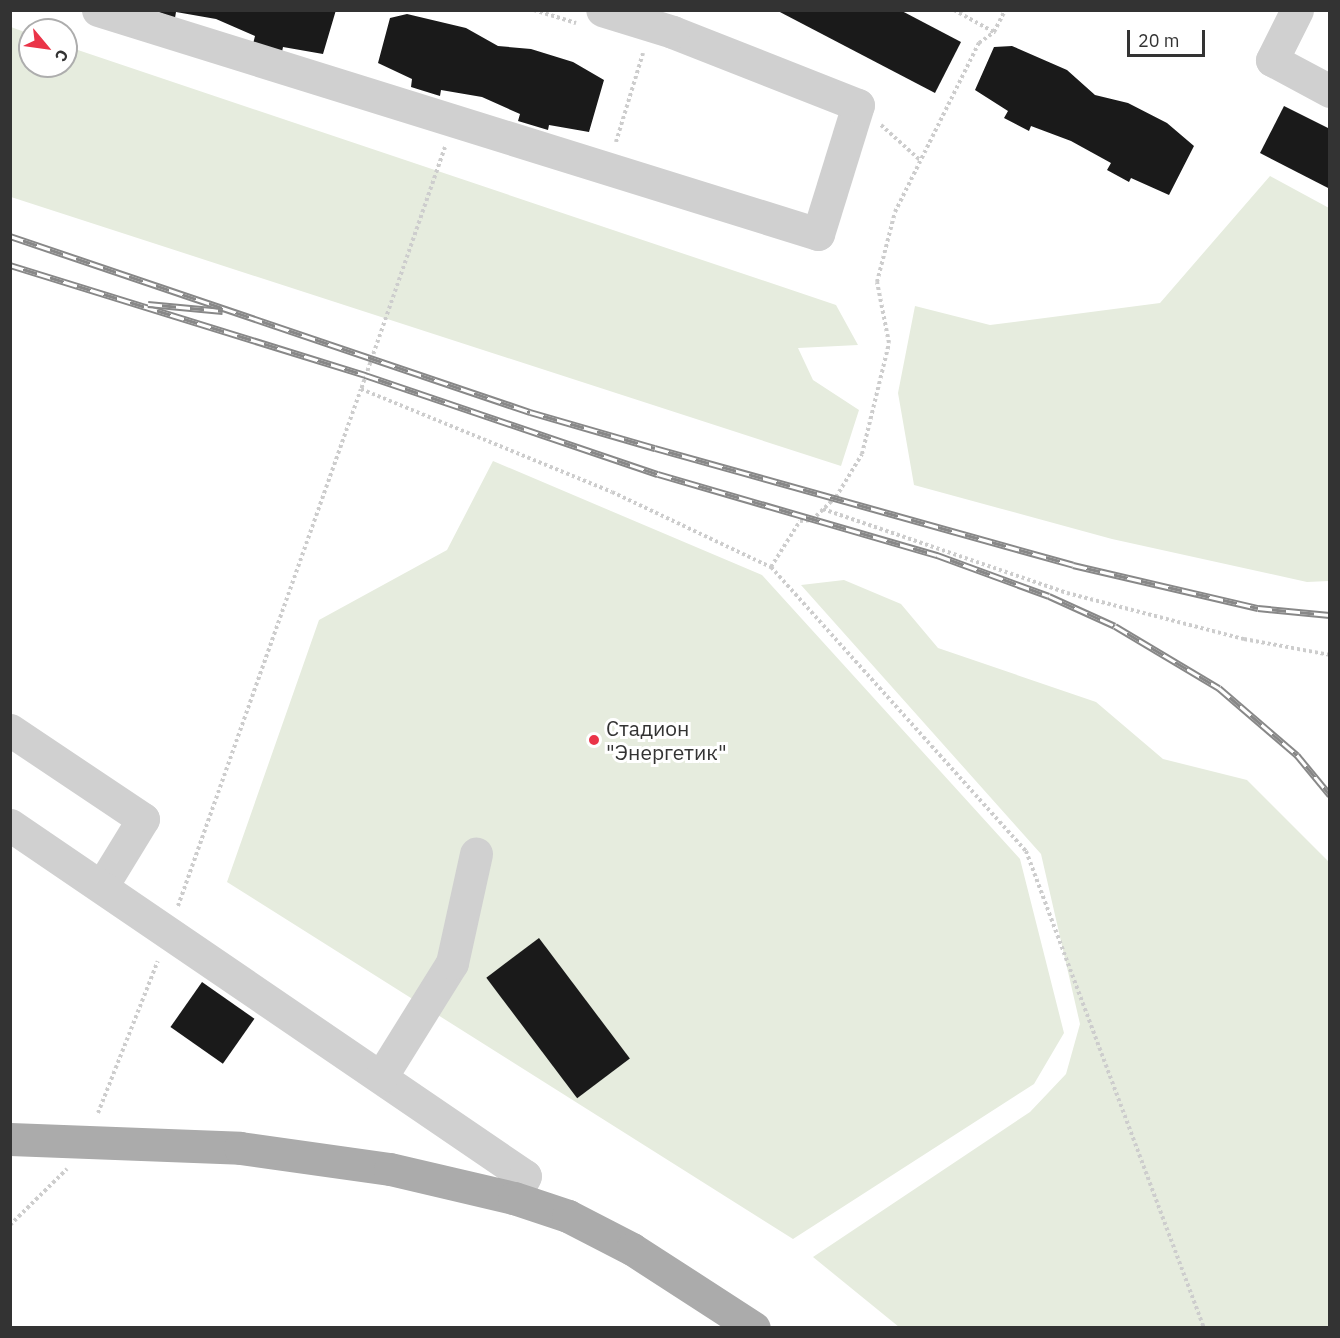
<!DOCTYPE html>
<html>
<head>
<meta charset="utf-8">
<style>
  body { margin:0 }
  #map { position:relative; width:1340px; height:1338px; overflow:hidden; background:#fff; font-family:"IBM Plex Sans",sans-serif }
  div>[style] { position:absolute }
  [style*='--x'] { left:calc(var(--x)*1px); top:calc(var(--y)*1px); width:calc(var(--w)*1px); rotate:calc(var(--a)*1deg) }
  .green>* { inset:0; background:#e6ecde }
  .building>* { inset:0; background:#1a1a1a; transform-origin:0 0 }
  .path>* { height:4px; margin-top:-2px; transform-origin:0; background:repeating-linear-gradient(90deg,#cdcdcd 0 3px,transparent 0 6px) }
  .minor>* { height:33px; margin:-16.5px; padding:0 16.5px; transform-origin:16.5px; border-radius:16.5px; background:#d0d0d0 }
  .major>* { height:33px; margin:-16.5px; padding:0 16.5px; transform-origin:16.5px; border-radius:16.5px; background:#ababab }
  .rail>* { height:7px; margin-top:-3.5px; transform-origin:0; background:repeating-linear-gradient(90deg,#fff 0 14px,#888 0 28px); box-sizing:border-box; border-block:2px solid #888 }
  .dots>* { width:16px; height:16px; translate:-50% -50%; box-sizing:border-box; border:3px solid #fff; border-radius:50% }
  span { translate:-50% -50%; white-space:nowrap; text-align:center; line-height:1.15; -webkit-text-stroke:6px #fff; paint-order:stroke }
  .poi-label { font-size:21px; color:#333 }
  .left { translate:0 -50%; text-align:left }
  .frame { position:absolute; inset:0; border:12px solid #333; pointer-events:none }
  .north { position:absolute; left:18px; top:18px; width:60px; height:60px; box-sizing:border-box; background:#fff; border:2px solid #adadad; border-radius:50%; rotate:119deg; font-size:16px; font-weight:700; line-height:24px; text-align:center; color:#333 }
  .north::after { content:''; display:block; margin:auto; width:21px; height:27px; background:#ea3448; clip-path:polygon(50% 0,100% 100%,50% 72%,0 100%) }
  .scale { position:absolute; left:1127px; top:30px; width:78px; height:27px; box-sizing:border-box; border:3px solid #333; border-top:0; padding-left:8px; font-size:18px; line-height:21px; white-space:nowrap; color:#333; -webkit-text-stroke:4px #fff; paint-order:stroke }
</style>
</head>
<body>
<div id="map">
  <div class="green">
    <div style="clip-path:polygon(11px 27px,30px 34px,30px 66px,66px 66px,66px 46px,836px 305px,858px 345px,798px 348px,813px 380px,859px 410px,841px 466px,11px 197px)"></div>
    <div style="clip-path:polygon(1270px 176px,1329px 208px,1329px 581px,1307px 582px,1112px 539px,914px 485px,898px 393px,915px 306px,990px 325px,1160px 303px)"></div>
    <div style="clip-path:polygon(493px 461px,762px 575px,1020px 859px,1064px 1033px,1034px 1084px,793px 1239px,227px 882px,319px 620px,447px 550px)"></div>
    <div style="clip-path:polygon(844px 580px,901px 604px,938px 648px,1096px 702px,1163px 759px,1247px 780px,1329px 862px,1329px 1327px,899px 1327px,813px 1257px,1030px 1112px,1066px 1074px,1080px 1024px,1041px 854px,801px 585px)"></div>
  </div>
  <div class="building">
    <div style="clip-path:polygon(152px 10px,336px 10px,323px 54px,283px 47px,282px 52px,253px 44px,255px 36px,216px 19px,176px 12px,175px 18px)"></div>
    <div style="clip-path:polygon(776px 10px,900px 10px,961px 42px,935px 93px)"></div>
    <div style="clip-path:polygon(407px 14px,466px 28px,498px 46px,531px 49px,573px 62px,604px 80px,589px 132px,549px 125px,548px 130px,518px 121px,520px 114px,482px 97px,441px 90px,440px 96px,411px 87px,412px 79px,378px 63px,390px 18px)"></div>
    <div style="clip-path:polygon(1012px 46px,1067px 70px,1095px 95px,1128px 103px,1167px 123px,1194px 146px,1169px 195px,1131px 178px,1129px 182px,1107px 170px,1111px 163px,1071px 141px,1031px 126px,1029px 131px,1004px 118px,1008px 111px,975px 90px,994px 47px)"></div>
    <div style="clip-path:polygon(1284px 106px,1330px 129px,1330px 189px,1260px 153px)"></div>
    <div style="left:539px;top:938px;width:151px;height:66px;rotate:53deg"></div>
    <div style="left:202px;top:982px;width:64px;height:55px;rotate:35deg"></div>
  </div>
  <div class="path">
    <div style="--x:534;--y:10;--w:44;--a:17.2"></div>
    <div style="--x:954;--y:10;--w:46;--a:28.8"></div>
    <div style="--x:881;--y:125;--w:54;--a:42"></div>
    <div style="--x:616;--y:142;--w:93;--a:-73.1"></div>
    <div style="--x:445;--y:147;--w:256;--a:109.1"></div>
    <div style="--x:361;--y:389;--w:271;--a:22.3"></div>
    <div style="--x:612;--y:492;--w:176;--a:25.3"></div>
    <div style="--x:771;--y:567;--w:382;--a:48.1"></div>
    <div style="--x:1026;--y:851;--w:509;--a:69.54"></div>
    <div style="--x:823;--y:509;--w:258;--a:19"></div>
    <div style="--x:1067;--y:593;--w:183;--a:14.6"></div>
    <div style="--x:1244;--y:639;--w:87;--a:10.5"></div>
    <div style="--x:771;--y:567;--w:54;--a:-57.8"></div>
    <div style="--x:800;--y:521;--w:12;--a:-5"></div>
    <div style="--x:812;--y:520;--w:33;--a:-44"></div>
    <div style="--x:836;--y:497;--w:50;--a:-58.8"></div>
    <div style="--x:862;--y:454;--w:114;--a:-76.3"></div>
    <div style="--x:889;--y:343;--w:62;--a:-101.1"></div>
    <div style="--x:877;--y:282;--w:72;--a:-75.6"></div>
    <div style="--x:895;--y:212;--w:189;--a:-63.6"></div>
    <div style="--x:979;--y:43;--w:19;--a:-36"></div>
    <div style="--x:994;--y:32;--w:25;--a:-63"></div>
    <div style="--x:178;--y:906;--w:548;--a:-70.51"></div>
    <div style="--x:98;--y:1113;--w:163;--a:-68.5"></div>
    <div style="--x:10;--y:1225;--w:80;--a:-44.5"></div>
  </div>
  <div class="minor">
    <div style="--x:98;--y:10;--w:754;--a:17.28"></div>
    <div style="--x:818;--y:234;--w:135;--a:-72.8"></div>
    <div style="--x:858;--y:105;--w:199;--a:-158.5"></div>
    <div style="--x:673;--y:32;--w:74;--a:-162.8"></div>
    <div style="--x:1297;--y:10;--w:56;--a:116.6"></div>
    <div style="--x:1272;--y:60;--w:66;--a:28.1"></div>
    <div style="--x:10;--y:730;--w:160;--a:33.8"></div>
    <div style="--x:143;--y:819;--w:79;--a:121.5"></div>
    <div style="--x:10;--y:825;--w:623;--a:34.28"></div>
    <div style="--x:525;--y:1176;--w:25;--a:117"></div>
    <div style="--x:381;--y:1077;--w:134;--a:-58.1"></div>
    <div style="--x:452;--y:963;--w:112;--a:-77.6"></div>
  </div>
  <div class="major">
    <div style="--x:10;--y:1139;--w:230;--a:2.2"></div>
    <div style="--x:240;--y:1148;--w:151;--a:8"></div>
    <div style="--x:390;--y:1169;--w:127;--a:13.2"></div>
    <div style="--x:514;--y:1198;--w:57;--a:18.4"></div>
    <div style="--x:568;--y:1216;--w:72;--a:27.3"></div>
    <div style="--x:632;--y:1249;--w:145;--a:32.9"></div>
  </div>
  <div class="rail">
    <div style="--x:10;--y:236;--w:549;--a:18.7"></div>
    <div style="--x:530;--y:412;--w:130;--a:16.1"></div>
    <div style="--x:655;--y:448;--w:434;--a:15.6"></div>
    <div style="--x:1073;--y:565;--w:190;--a:13.1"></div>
    <div style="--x:1258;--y:608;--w:72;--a:5.6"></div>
    <div style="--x:10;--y:265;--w:372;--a:17.2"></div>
    <div style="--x:365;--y:375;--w:309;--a:18.7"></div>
    <div style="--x:658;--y:474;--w:291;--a:16.2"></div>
    <div style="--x:937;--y:555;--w:119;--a:20.1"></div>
    <div style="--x:1049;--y:596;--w:72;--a:24.4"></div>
    <div style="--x:1115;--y:626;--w:121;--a:30.8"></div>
    <div style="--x:1219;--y:688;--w:103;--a:40.7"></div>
    <div style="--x:1297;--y:755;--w:52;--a:50.5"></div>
    <div style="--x:148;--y:304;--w:75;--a:5.3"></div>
  </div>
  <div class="dots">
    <div style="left:594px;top:740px;background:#ea3448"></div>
  </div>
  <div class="poi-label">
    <span class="left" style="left:606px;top:740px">Стадион<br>"Энергетик"</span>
  </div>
  <div class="frame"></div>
  <div class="north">С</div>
  <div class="scale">20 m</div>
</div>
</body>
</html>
